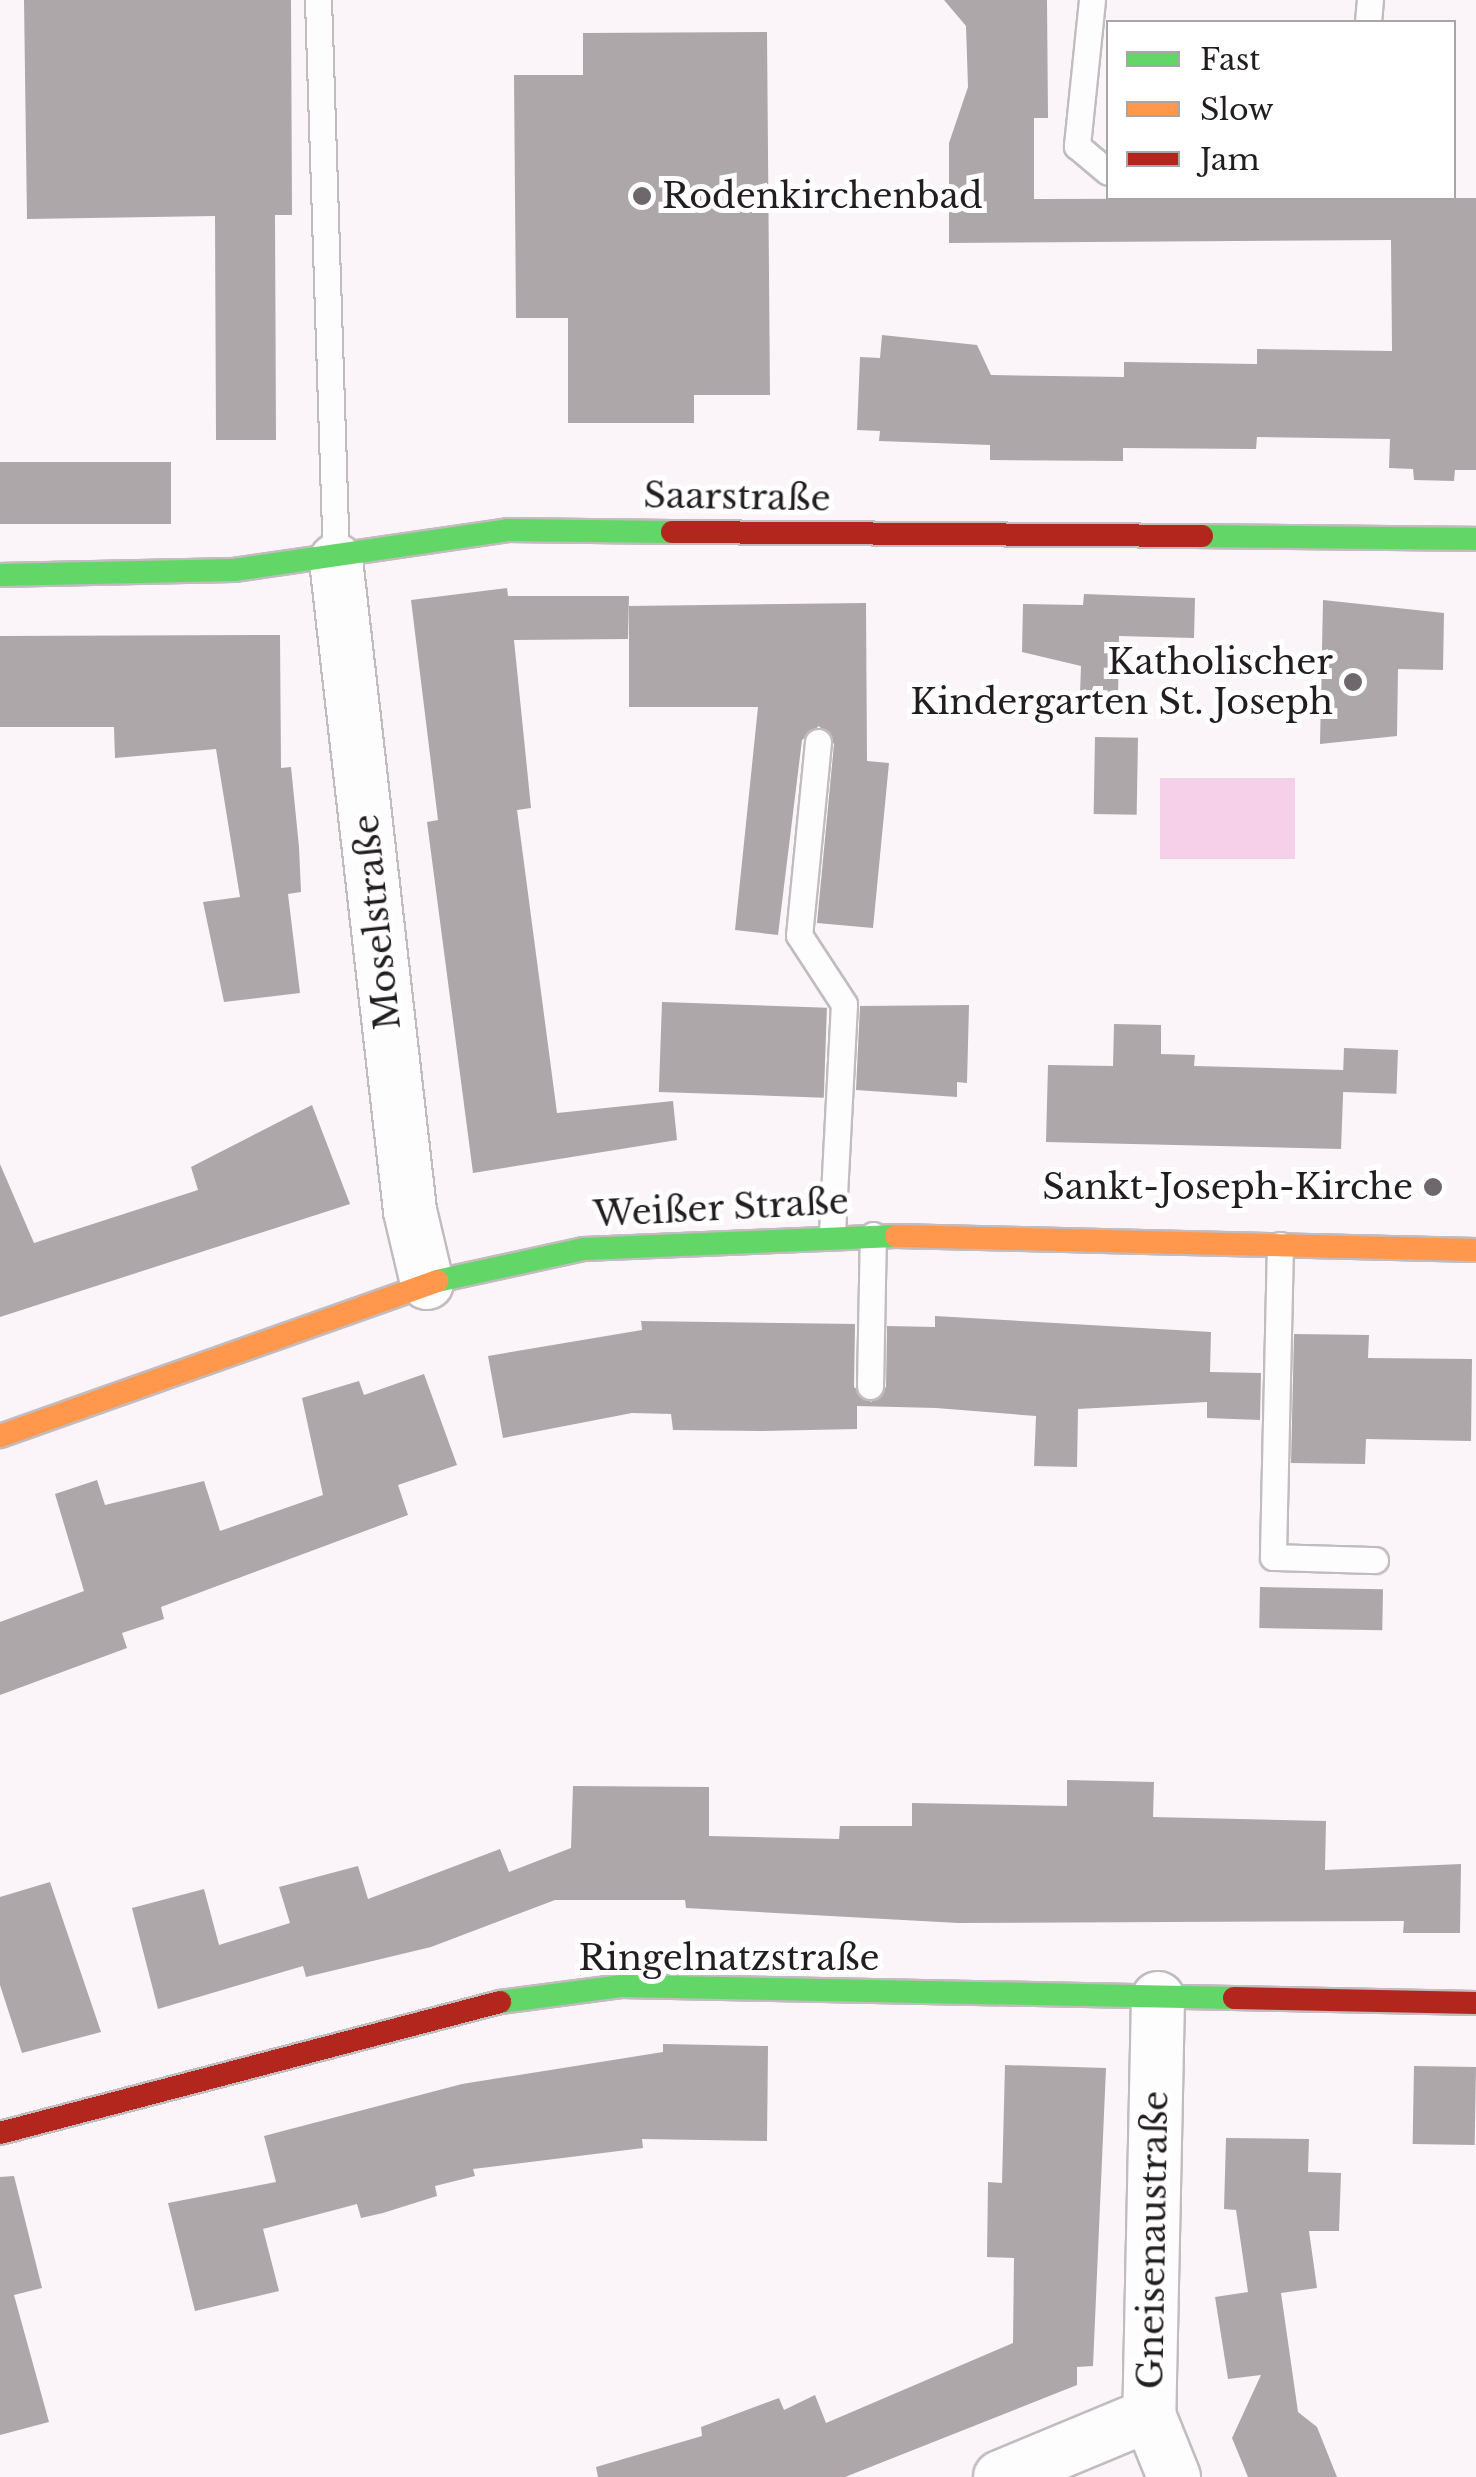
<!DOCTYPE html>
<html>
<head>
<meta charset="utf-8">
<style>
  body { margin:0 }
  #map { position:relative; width:1476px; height:2477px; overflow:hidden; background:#fbf4f8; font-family:"Libre Baskerville",serif }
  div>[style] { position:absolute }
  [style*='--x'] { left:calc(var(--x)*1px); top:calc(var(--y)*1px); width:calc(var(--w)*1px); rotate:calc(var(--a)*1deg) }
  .green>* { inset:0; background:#f6d0e9; transform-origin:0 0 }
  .building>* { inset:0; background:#ada7aa; transform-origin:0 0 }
  .roads { filter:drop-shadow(2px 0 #c2bcbf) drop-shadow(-2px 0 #c2bcbf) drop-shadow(0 2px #c2bcbf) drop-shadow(0 -2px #c2bcbf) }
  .lane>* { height:25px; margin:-12.5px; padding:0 12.5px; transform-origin:12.5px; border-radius:12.5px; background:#fefdfe }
  .street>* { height:52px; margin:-26px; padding:0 26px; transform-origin:26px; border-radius:26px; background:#fefdfe }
  .fast>* { height:22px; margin:-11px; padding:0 11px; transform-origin:11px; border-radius:11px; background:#63d668 }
  .slow>* { height:22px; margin:-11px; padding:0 11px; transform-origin:11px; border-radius:11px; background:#ff974d }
  .jam>* { height:22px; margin:-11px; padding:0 11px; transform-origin:11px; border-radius:11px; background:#b3261e }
  .dots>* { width:28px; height:28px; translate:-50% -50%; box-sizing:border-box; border:5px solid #fff; border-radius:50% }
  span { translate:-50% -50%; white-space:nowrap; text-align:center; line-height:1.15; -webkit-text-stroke:10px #fff; paint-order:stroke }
  .poi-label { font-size:35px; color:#221d20 }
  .left { translate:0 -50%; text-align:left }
  .right { translate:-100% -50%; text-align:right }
  .street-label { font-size:35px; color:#221d20 }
  .legend { position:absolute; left:1106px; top:20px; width:350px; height:180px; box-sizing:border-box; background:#fff; border:2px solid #a7a5a6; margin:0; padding:12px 18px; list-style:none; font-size:30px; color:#221d20 }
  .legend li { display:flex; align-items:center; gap:20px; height:50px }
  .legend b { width:50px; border:2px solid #a7a5a6 }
</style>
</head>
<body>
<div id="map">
  <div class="green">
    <div style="left:1160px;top:778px;width:135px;height:81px"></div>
  </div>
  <div class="building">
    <div style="clip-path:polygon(24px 0,291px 0,292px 215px,275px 215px,276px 440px,216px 440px,215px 216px,27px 219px)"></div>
    <div style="clip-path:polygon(944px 0,1047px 0,1048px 118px,1034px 118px,1034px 199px,1476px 198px,1476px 470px,1455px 470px,1454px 481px,1414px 480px,1413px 469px,1389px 468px,1390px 439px,1257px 437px,1256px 449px,1123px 448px,1123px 461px,990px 460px,990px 445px,879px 441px,880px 431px,857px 430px,860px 357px,880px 358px,882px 335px,977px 345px,991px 375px,1124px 377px,1124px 362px,1257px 364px,1257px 349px,1392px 351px,1391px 240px,949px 243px,949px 143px,968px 87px,966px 26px)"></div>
    <div style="clip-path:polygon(767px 32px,770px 395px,694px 395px,694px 423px,568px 423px,568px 318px,516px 318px,514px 75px,583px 75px,583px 33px)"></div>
    <div style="left:0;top:462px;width:171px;height:62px"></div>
    <div style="clip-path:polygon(507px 588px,508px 596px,629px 596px,628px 639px,514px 640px,531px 808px,517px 810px,557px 1113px,673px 1101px,677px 1140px,473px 1173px,427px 822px,438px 820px,411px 600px)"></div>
    <div style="clip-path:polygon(1084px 594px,1195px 598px,1194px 638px,1119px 636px,1118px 697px,1080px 694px,1081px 666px,1022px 652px,1023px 604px,1083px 605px)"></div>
    <div style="clip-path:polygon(1323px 600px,1444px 613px,1443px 670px,1398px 669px,1397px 736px,1320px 744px)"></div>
    <div style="clip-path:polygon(866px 603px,867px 761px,889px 763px,873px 928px,817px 923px,834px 744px,819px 726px,802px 740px,778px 935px,735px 930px,758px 707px,629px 707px,629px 606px)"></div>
    <div style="clip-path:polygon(280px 635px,281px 768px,291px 767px,299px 847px,301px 892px,288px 894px,300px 993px,224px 1002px,203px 902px,240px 897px,216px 749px,115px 758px,114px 727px,0 727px,0 636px)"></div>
    <div style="left:1095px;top:737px;width:43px;height:77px;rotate:1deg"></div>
    <div style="left:662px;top:1002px;width:165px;height:90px;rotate:2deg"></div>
    <div style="clip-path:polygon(969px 1005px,967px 1083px,957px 1082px,957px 1097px,856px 1090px,860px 1006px)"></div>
    <div style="clip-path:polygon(1114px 1024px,1161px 1025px,1161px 1054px,1195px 1055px,1194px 1066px,1344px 1070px,1341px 1149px,1046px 1142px,1048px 1065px,1113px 1066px)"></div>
    <div style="left:1344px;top:1048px;width:54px;height:44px;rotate:2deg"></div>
    <div style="clip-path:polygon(312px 1105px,350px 1204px,0 1317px,0 1164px,34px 1243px,198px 1190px,191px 1167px)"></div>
    <div style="clip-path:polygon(935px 1316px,1211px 1332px,1210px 1372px,1261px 1373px,1260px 1420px,1207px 1418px,1207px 1402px,1078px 1409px,1077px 1467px,1034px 1466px,1036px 1416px,936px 1408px,857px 1406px,857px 1429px,761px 1431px,673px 1430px,671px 1414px,632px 1413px,503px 1438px,488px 1356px,642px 1330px,641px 1321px,855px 1324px,854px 1387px,871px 1402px,886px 1387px,887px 1326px,935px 1327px)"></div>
    <div style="clip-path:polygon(1294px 1334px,1369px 1335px,1368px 1358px,1472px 1359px,1471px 1441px,1366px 1439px,1365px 1464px,1291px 1463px)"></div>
    <div style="clip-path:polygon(424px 1374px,457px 1465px,398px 1485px,408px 1515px,161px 1607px,164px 1619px,122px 1633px,127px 1648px,0 1695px,0 1622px,84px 1591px,55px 1494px,97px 1480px,105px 1505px,204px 1481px,220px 1531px,323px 1495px,302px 1398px,359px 1381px,364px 1395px)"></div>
    <div style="left:1260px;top:1587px;width:123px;height:41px;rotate:1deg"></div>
    <div style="clip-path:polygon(1067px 1780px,1154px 1782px,1153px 1817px,1326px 1821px,1325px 1870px,1461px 1864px,1460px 1933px,1403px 1933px,1404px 1921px,958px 1923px,686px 1908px,685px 1900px,555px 1900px,431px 1947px,306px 1977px,303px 1966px,158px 2009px,132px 1908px,204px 1889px,219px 1945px,290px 1923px,279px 1887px,358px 1866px,368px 1899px,500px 1849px,509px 1872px,571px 1848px,573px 1786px,709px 1787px,709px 1836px,839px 1839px,840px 1826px,912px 1826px,912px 1803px,1067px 1806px)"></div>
    <div style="clip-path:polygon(50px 1882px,101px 2032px,22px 2053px,0 1985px,0 1897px)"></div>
    <div style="clip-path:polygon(663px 2044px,768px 2046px,767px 2141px,642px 2139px,643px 2148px,473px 2169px,475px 2176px,435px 2186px,437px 2196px,383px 2213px,361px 2218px,357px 2204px,263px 2229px,279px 2291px,195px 2311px,168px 2203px,276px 2182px,264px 2136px,462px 2084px,663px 2052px)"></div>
    <div style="clip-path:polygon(1005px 2065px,1106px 2068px,1093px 2366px,1077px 2367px,1077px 2385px,845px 2477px,598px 2477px,596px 2467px,702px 2436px,701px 2427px,779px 2398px,784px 2410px,815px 2395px,826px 2423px,1013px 2343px,1014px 2258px,987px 2257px,988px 2182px,1002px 2183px)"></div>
    <div style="left:1414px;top:2066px;width:62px;height:78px;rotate:1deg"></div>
    <div style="clip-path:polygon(1226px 2138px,1309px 2139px,1308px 2172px,1341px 2173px,1339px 2231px,1309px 2231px,1317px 2288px,1281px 2293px,1298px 2412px,1317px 2427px,1337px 2477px,1248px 2477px,1232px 2438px,1261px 2375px,1228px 2379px,1215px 2297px,1248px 2292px,1236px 2210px,1224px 2209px)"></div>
    <div style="clip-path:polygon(14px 2176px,42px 2288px,14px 2295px,49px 2422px,0 2435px,0 2177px)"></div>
  </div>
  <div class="roads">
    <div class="lane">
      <div style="--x:318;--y:0;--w:560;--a:88.16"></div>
      <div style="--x:1092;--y:0;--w:147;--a:95.9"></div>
      <div style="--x:1077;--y:146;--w:40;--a:40"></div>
      <div style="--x:1368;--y:22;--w:22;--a:-85"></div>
      <div style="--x:818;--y:742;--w:194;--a:95.6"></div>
      <div style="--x:799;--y:935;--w:82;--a:56.9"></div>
      <div style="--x:844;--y:1004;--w:230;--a:93"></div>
      <div style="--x:1280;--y:1245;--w:312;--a:91.3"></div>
      <div style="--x:1273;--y:1557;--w:102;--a:1.7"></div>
      <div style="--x:870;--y:1386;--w:151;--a:-88.9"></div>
    </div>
    <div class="street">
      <div style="--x:336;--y:560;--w:655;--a:83.51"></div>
      <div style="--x:410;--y:1211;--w:74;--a:76.7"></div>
      <div style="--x:1158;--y:1998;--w:417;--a:91.2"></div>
      <div style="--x:1149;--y:2415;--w:67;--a:68"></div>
      <div style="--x:1000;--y:2477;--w:161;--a:-22.6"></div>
    </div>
    <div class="fast">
      <div style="--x:1202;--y:536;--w:274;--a:0.6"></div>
      <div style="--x:0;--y:575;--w:234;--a:-1.2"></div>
      <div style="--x:234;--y:570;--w:277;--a:-8.3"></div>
      <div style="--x:508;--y:530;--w:164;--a:0.7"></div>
      <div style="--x:437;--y:1281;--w:150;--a:-12.3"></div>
      <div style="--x:584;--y:1249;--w:312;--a:-2.4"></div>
      <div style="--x:500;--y:2002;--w:122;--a:-7.5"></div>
      <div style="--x:621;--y:1986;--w:613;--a:1.12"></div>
    </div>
    <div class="slow">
      <div style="--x:896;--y:1236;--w:580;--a:1.38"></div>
      <div style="--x:0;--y:1436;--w:464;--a:-19.5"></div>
    </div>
    <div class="jam">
      <div style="--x:672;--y:532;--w:530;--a:0.43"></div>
      <div style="--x:1234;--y:1998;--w:242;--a:1.2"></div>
      <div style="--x:0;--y:2133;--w:517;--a:-14.68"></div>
    </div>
  </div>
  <div class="dots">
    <div style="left:642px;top:196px;background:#6e686c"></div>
    <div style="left:1353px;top:682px;background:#6e686c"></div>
    <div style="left:1433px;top:1187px;background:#6e686c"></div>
  </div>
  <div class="poi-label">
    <span class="left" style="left:662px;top:196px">Rodenkirchenbad</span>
    <span class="right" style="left:1333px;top:682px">Katholischer<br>Kindergarten St. Joseph</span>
    <span class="right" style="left:1413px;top:1187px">Sankt-Joseph-Kirche</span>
  </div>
  <div class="street-label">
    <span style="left:737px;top:497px;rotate:1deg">Saarstraße</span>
    <span style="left:377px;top:922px;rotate:-96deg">Moselstraße</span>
    <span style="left:721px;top:1208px;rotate:-3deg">Weißer Straße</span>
    <span style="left:729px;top:1958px">Ringelnatzstraße</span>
    <span style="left:1153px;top:2240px;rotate:-89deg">Gneisenaustraße</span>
  </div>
  <ul class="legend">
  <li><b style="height:12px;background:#63d668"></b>Fast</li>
  <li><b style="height:12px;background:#ff974d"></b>Slow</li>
  <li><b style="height:12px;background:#b3261e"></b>Jam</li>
  </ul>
</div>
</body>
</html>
